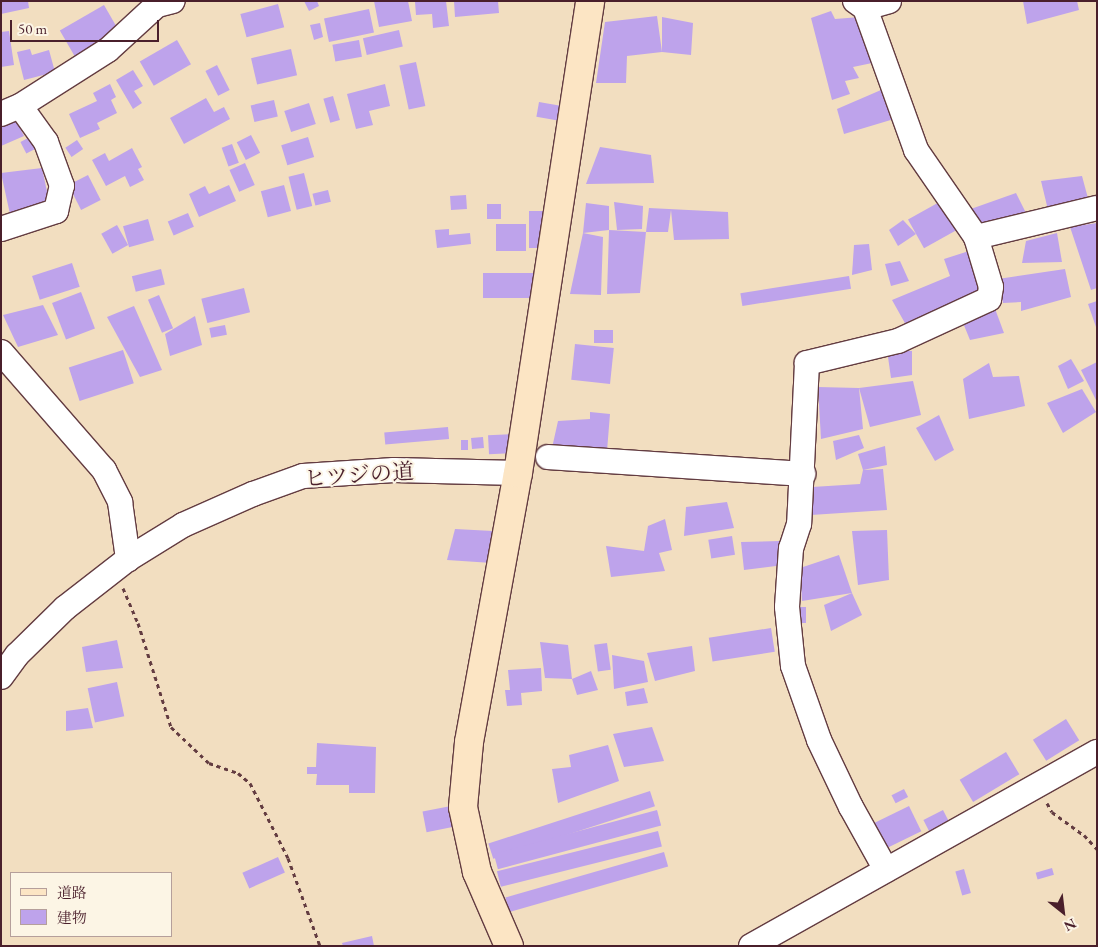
<!DOCTYPE html>
<html>
<head>
<meta charset="utf-8">
<style>
  body { margin:0 }
  #map { position:relative; width:1098px; height:947px; overflow:hidden; background:#f2dec0; font-family:"EB Garamond","Noto Serif JP",serif }
  div>[style] { position:absolute }
  [style*='--x'] { left:calc(var(--x)*1px); top:calc(var(--y)*1px); width:calc(var(--w)*1px); rotate:calc(var(--a)*1deg) }
  .building>* { inset:0; background:#bea3eb; transform-origin:0 0 }
  .path>* { height:3px; margin-top:-1.5px; transform-origin:0; background:repeating-linear-gradient(90deg,#633c41 0 4px,transparent 0 8px) }
  .roads { filter:drop-shadow(1px 0 #633c41) drop-shadow(-1px 0 #633c41) drop-shadow(0 1px #633c41) drop-shadow(0 -1px #633c41) }
  .street>* { height:24px; margin:-12px; padding:0 12px; transform-origin:12px; border-radius:12px; background:#fff }
  .secondary>* { height:28px; margin:-14px; padding:0 14px; transform-origin:14px; border-radius:14px; background:#fce5c4 }
  span { translate:-50% -50%; white-space:nowrap; text-align:center; line-height:1.15; -webkit-text-stroke:4px #fcf5e5; paint-order:stroke }
  .street-label { font-size:22px; color:#4a1f2b }
  .frame { position:absolute; inset:0; border:2px solid #4a1f2b; pointer-events:none }
  .legend { position:absolute; left:10px; top:872px; width:162px; height:65px; box-sizing:border-box; background:#fcf5e5; border:1px solid #b59f9b; margin:0; padding:6px 9px; list-style:none; font-size:15px; color:#4a1f2b }
  .legend li { display:flex; align-items:center; gap:10px; height:25px }
  .legend b { width:25px; border:1px solid #b59f9b }
  .north { position:absolute; left:1038px; top:887px; width:50px; height:50px; -webkit-text-stroke:4px #fcf5e5; paint-order:stroke; rotate:151deg; font-size:14px; font-weight:700; line-height:20px; text-align:center; color:#4a1f2b }
  .north::after { content:''; display:block; margin:auto; width:18px; height:22px; background:#4a1f2b; clip-path:polygon(50% 0,100% 100%,50% 72%,0 100%) }
  .scale { position:absolute; left:10px; top:20px; width:149px; height:22px; box-sizing:border-box; border:2px solid #4a1f2b; border-top:0; padding-left:6px; font-size:15px; line-height:18px; white-space:nowrap; color:#4a1f2b; -webkit-text-stroke:4px #fcf5e5; paint-order:stroke }
</style>
</head>
<body>
<div id="map">
  <div class="building">
    <div style="clip-path:polygon(1px 1px,28px 1px,29px 8px,1px 14px)"></div>
    <div style="clip-path:polygon(304px 1px,317px 1px,319px 6px,309px 11px)"></div>
    <div style="clip-path:polygon(374px 1px,408px 1px,412px 21px,379px 27px)"></div>
    <div style="clip-path:polygon(446px 1px,449px 26px,433px 28px,432px 14px,416px 15px,415px 2px)"></div>
    <div style="clip-path:polygon(454px 1px,498px 1px,499px 13px,455px 17px)"></div>
    <div style="clip-path:polygon(1023px 1px,1077px 1px,1079px 10px,1027px 24px)"></div>
    <div style="left:278px;top:4px;width:24px;height:39px;rotate:75deg"></div>
    <div style="left:104px;top:5px;width:30px;height:51px;rotate:60deg"></div>
    <div style="left:369px;top:9px;width:24px;height:46px;rotate:78deg"></div>
    <div style="clip-path:polygon(831px 11px,835px 19px,860px 17px,877px 62px,853px 67px,859px 78px,845px 81px,850px 94px,832px 100px,811px 18px)"></div>
    <div style="clip-path:polygon(657px 16px,662px 52px,627px 56px,626px 83px,596px 83px,605px 22px)"></div>
    <div style="clip-path:polygon(662px 17px,693px 23px,691px 55px,662px 52px)"></div>
    <div style="clip-path:polygon(320px 23px,323px 37px,314px 40px,310px 25px)"></div>
    <div style="left:399px;top:30px;width:17px;height:37px;rotate:77deg"></div>
    <div style="clip-path:polygon(9px 31px,14px 65px,1px 67px,1px 32px)"></div>
    <div style="left:177px;top:40px;width:28px;height:43px;rotate:60deg"></div>
    <div style="left:359px;top:40px;width:17px;height:27px;rotate:80deg"></div>
    <div style="clip-path:polygon(30px 49px,32px 55px,49px 50px,55px 72px,24px 80px,17px 52px)"></div>
    <div style="left:291px;top:49px;width:27px;height:41px;rotate:77deg"></div>
    <div style="left:416px;top:62px;width:45px;height:17px;rotate:78deg"></div>
    <div style="left:217px;top:65px;width:28px;height:13px;rotate:63deg"></div>
    <div style="clip-path:polygon(133px 70px,143px 86px,134px 91px,142px 103px,133px 109px,116px 80px)"></div>
    <div style="clip-path:polygon(110px 84px,116px 97px,111px 100px,117px 113px,97px 123px,100px 129px,80px 138px,69px 114px,97px 101px,93px 93px)"></div>
    <div style="clip-path:polygon(385px 84px,390px 106px,369px 111px,373px 125px,356px 129px,347px 94px)"></div>
    <div style="clip-path:polygon(881px 90px,894px 119px,844px 134px,837px 109px)"></div>
    <div style="left:333px;top:96px;width:25px;height:10px;rotate:74deg"></div>
    <div style="clip-path:polygon(206px 98px,214px 112px,224px 107px,230px 119px,184px 144px,170px 118px)"></div>
    <div style="left:274px;top:100px;width:17px;height:24px;rotate:77deg"></div>
    <div style="left:539px;top:102px;width:29px;height:15px;rotate:10deg"></div>
    <div style="left:309px;top:103px;width:22px;height:26px;rotate:72deg"></div>
    <div style="clip-path:polygon(14px 116px,24px 136px,1px 146px,1px 122px)"></div>
    <div style="left:251px;top:135px;width:20px;height:16px;rotate:63deg"></div>
    <div style="left:32px;top:136px;width:13px;height:13px;rotate:63deg"></div>
    <div style="left:308px;top:137px;width:21px;height:28px;rotate:73deg"></div>
    <div style="left:77px;top:140px;width:11px;height:14px;rotate:56deg"></div>
    <div style="left:232px;top:144px;width:20px;height:11px;rotate:70deg"></div>
    <div style="clip-path:polygon(600px 147px,651px 155px,654px 183px,586px 184px)"></div>
    <div style="clip-path:polygon(132px 148px,142px 167px,138px 169px,144px 180px,130px 187px,125px 176px,106px 186px,92px 160px,105px 153px,109px 161px)"></div>
    <div style="left:245px;top:163px;width:24px;height:17px;rotate:66deg"></div>
    <div style="clip-path:polygon(42px 168px,49px 201px,10px 214px,1px 173px)"></div>
    <div style="left:304px;top:173px;width:34px;height:16px;rotate:76deg"></div>
    <div style="left:88px;top:175px;width:28px;height:22px;rotate:63deg"></div>
    <div style="clip-path:polygon(1082px 176px,1089px 202px,1049px 214px,1041px 181px)"></div>
    <div style="clip-path:polygon(229px 185px,236px 201px,199px 217px,189px 194px,205px 186px,209px 194px)"></div>
    <div style="left:284px;top:185px;width:27px;height:24px;rotate:75deg"></div>
    <div style="left:328px;top:190px;width:12px;height:16px;rotate:76deg"></div>
    <div style="clip-path:polygon(1016px 193px,1027px 215px,978px 229px,968px 210px)"></div>
    <div style="left:466px;top:195px;width:14px;height:16px;rotate:86deg"></div>
    <div style="left:943px;top:200px;width:33px;height:40px;rotate:61deg"></div>
    <div style="clip-path:polygon(614px 202px,643px 206px,642px 229px,617px 230px)"></div>
    <div style="clip-path:polygon(586px 203px,609px 206px,609px 230px,583px 233px)"></div>
    <div style="left:487px;top:204px;width:14px;height:15px"></div>
    <div style="clip-path:polygon(649px 208px,728px 212px,729px 239px,674px 240px,671px 210px,668px 232px,646px 232px)"></div>
    <div style="left:529px;top:211px;width:21px;height:37px"></div>
    <div style="left:188px;top:213px;width:15px;height:22px;rotate:67deg"></div>
    <div style="left:148px;top:219px;width:22px;height:26px;rotate:74deg"></div>
    <div style="clip-path:polygon(903px 220px,916px 234px,898px 246px,889px 230px)"></div>
    <div style="clip-path:polygon(1097px 223px,1097px 288px,1091px 290px,1070px 227px)"></div>
    <div style="left:526px;top:224px;width:27px;height:30px;rotate:90deg"></div>
    <div style="left:117px;top:225px;width:23px;height:18px;rotate:61deg"></div>
    <div style="clip-path:polygon(449px 229px,449px 235px,470px 233px,471px 244px,437px 248px,435px 230px)"></div>
    <div style="clip-path:polygon(609px 230px,646px 232px,640px 293px,607px 294px)"></div>
    <div style="clip-path:polygon(583px 233px,603px 237px,601px 295px,570px 294px)"></div>
    <div style="clip-path:polygon(1057px 233px,1062px 262px,1022px 263px,1026px 241px)"></div>
    <div style="clip-path:polygon(869px 244px,872px 270px,852px 275px,854px 245px)"></div>
    <div style="clip-path:polygon(969px 251px,981px 292px,906px 325px,892px 300px,950px 276px,944px 259px)"></div>
    <div style="clip-path:polygon(900px 261px,909px 281px,891px 286px,885px 264px)"></div>
    <div style="left:72px;top:263px;width:25px;height:42px;rotate:72deg"></div>
    <div style="left:161px;top:269px;width:16px;height:30px;rotate:76deg"></div>
    <div style="clip-path:polygon(1065px 269px,1071px 297px,1021px 311px,1021px 302px,1003px 303px,998px 279px)"></div>
    <div style="left:483px;top:273px;width:60px;height:25px"></div>
    <div style="left:849px;top:276px;width:13px;height:110px;rotate:81deg"></div>
    <div style="left:244px;top:288px;width:25px;height:44px;rotate:76deg"></div>
    <div style="left:81px;top:292px;width:39px;height:31px;rotate:69deg"></div>
    <div style="left:159px;top:295px;width:36px;height:12px;rotate:67deg"></div>
    <div style="clip-path:polygon(1097px 301px,1097px 327px,1096px 327px,1088px 304px)"></div>
    <div style="clip-path:polygon(43px 305px,58px 335px,18px 347px,3px 315px)"></div>
    <div style="clip-path:polygon(134px 306px,162px 370px,140px 377px,107px 317px)"></div>
    <div style="clip-path:polygon(994px 306px,1004px 333px,970px 340px,961px 318px)"></div>
    <div style="clip-path:polygon(195px 316px,202px 345px,170px 356px,165px 334px)"></div>
    <div style="left:225px;top:325px;width:10px;height:16px;rotate:79deg"></div>
    <div style="left:594px;top:330px;width:19px;height:13px"></div>
    <div style="left:575px;top:344px;width:39px;height:36px;rotate:6deg"></div>
    <div style="left:123px;top:350px;width:35px;height:57px;rotate:72deg"></div>
    <div style="clip-path:polygon(887px 350px,912px 351px,912px 375px,891px 378px)"></div>
    <div style="clip-path:polygon(1071px 359px,1084px 381px,1068px 389px,1058px 366px)"></div>
    <div style="clip-path:polygon(1097px 362px,1097px 402px,1081px 370px)"></div>
    <div style="clip-path:polygon(989px 363px,993px 377px,1019px 376px,1025px 406px,969px 419px,963px 379px)"></div>
    <div style="clip-path:polygon(913px 381px,921px 415px,870px 427px,859px 388px)"></div>
    <div style="clip-path:polygon(818px 387px,859px 388px,863px 429px,821px 439px)"></div>
    <div style="clip-path:polygon(1082px 389px,1096px 412px,1063px 433px,1047px 403px)"></div>
    <div style="clip-path:polygon(590px 412px,610px 414px,607px 451px,552px 448px,558px 421px,590px 419px)"></div>
    <div style="clip-path:polygon(939px 415px,954px 450px,935px 461px,916px 428px)"></div>
    <div style="left:448px;top:427px;width:12px;height:64px;rotate:85deg"></div>
    <div style="left:513px;top:434px;width:19px;height:25px;rotate:87deg"></div>
    <div style="clip-path:polygon(859px 435px,864px 448px,836px 460px,833px 441px)"></div>
    <div style="left:483px;top:437px;width:11px;height:12px;rotate:85deg"></div>
    <div style="left:461px;top:440px;width:7px;height:10px"></div>
    <div style="clip-path:polygon(885px 446px,887px 465px,863px 470px,883px 469px,887px 510px,811px 515px,812px 487px,860px 484px,863px 470px,858px 454px)"></div>
    <div style="clip-path:polygon(727px 502px,734px 528px,684px 536px,686px 507px)"></div>
    <div style="clip-path:polygon(665px 519px,672px 550px,659px 553px,665px 571px,611px 577px,606px 546px,644px 551px,648px 526px)"></div>
    <div style="clip-path:polygon(455px 529px,493px 531px,492px 563px,447px 560px)"></div>
    <div style="clip-path:polygon(887px 530px,889px 580px,858px 585px,852px 531px)"></div>
    <div style="left:732px;top:536px;width:19px;height:24px;rotate:81deg"></div>
    <div style="clip-path:polygon(780px 541px,784px 565px,744px 570px,741px 542px)"></div>
    <div style="clip-path:polygon(839px 555px,852px 593px,802px 601px,800px 568px)"></div>
    <div style="clip-path:polygon(852px 593px,862px 615px,831px 631px,824px 605px)"></div>
    <div style="clip-path:polygon(794px 607px,806px 607px,806px 623px,796px 623px)"></div>
    <div style="left:771px;top:628px;width:24px;height:63px;rotate:81deg"></div>
    <div style="clip-path:polygon(117px 640px,123px 668px,86px 672px,82px 647px)"></div>
    <div style="clip-path:polygon(540px 642px,568px 645px,572px 679px,545px 678px)"></div>
    <div style="left:607px;top:643px;width:27px;height:13px;rotate:82deg"></div>
    <div style="clip-path:polygon(692px 646px,695px 671px,655px 681px,647px 653px)"></div>
    <div style="clip-path:polygon(612px 655px,644px 661px,648px 682px,614px 689px)"></div>
    <div style="clip-path:polygon(541px 668px,542px 691px,521px 693px,522px 705px,507px 706px,505px 690px,510px 690px,508px 670px)"></div>
    <div style="clip-path:polygon(591px 671px,598px 690px,577px 695px,572px 679px)"></div>
    <div style="left:117px;top:682px;width:35px;height:30px;rotate:78deg"></div>
    <div style="clip-path:polygon(644px 688px,648px 703px,627px 706px,625px 692px)"></div>
    <div style="clip-path:polygon(88px 708px,93px 728px,66px 731px,66px 711px)"></div>
    <div style="left:1066px;top:719px;width:25px;height:39px;rotate:58deg"></div>
    <div style="clip-path:polygon(652px 727px,664px 761px,624px 767px,613px 734px)"></div>
    <div style="clip-path:polygon(317px 743px,376px 747px,375px 793px,349px 793px,349px 785px,316px 785px,317px 774px,307px 774px,307px 767px,316px 767px)"></div>
    <div style="clip-path:polygon(608px 745px,619px 781px,558px 803px,552px 769px,571px 767px,569px 755px)"></div>
    <div style="left:1006px;top:752px;width:26px;height:54px;rotate:59deg"></div>
    <div style="left:904px;top:789px;width:9px;height:14px;rotate:63deg"></div>
    <div style="left:650px;top:791px;width:16px;height:170px;rotate:72deg"></div>
    <div style="left:451px;top:806px;width:21px;height:29px;rotate:79deg"></div>
    <div style="left:909px;top:806px;width:28px;height:45px;rotate:64deg"></div>
    <div style="left:657px;top:810px;width:16px;height:169px;rotate:75deg"></div>
    <div style="left:943px;top:810px;width:13px;height:22px;rotate:63deg"></div>
    <div style="left:658px;top:831px;width:16px;height:166px;rotate:76deg"></div>
    <div style="left:664px;top:852px;width:15px;height:165px;rotate:74deg"></div>
    <div style="left:278px;top:857px;width:17px;height:39px;rotate:66deg"></div>
    <div style="left:1052px;top:868px;width:7px;height:17px;rotate:74deg"></div>
    <div style="left:964px;top:869px;width:25px;height:9px;rotate:74deg"></div>
    <div style="clip-path:polygon(372px 936px,374px 946px,343px 946px,342px 943px)"></div>
  </div>
  <div class="path">
    <div style="--x:123;--y:588;--w:38;--a:67"></div>
    <div style="--x:138;--y:623;--w:109;--a:72.4"></div>
    <div style="--x:171;--y:727;--w:52;--a:43.5"></div>
    <div style="--x:209;--y:763;--w:31;--a:19"></div>
    <div style="--x:238;--y:773;--w:16;--a:40"></div>
    <div style="--x:250;--y:783;--w:84;--a:63.1"></div>
    <div style="--x:288;--y:858;--w:94;--a:70"></div>
    <div style="--x:1047;--y:803;--w:10;--a:61"></div>
    <div style="--x:1052;--y:812;--w:39;--a:36"></div>
    <div style="--x:1084;--y:835;--w:19;--a:47"></div>
  </div>
  <div class="roads">
    <div class="street">
      <div style="--x:855;--y:1;--w:12;--a:35"></div>
      <div style="--x:865;--y:8;--w:151;--a:70.2"></div>
      <div style="--x:916;--y:150;--w:106;--a:55.4"></div>
      <div style="--x:976;--y:237;--w:52;--a:73.3"></div>
      <div style="--x:991;--y:287;--w:12;--a:99"></div>
      <div style="--x:989;--y:299;--w:100;--a:155.2"></div>
      <div style="--x:898;--y:341;--w:94;--a:166.4"></div>
      <div style="--x:807;--y:363;--w:161;--a:92.8"></div>
      <div style="--x:799;--y:524;--w:25;--a:108"></div>
      <div style="--x:791;--y:548;--w:59;--a:93.9"></div>
      <div style="--x:787;--y:607;--w:59;--a:84.2"></div>
      <div style="--x:793;--y:666;--w:78;--a:70.6"></div>
      <div style="--x:819;--y:740;--w:74;--a:64.5"></div>
      <div style="--x:851;--y:807;--w:72;--a:60.9"></div>
      <div style="--x:865;--y:8;--w:25;--a:-16"></div>
      <div style="--x:1;--y:114;--w:21;--a:-23"></div>
      <div style="--x:20;--y:106;--w:104;--a:-32.5"></div>
      <div style="--x:108;--y:50;--w:67;--a:-42.6"></div>
      <div style="--x:157;--y:5;--w:16;--a:-14"></div>
      <div style="--x:1;--y:229;--w:58;--a:-18.1"></div>
      <div style="--x:56;--y:211;--w:26;--a:-77"></div>
      <div style="--x:62;--y:186;--w:47;--a:-110"></div>
      <div style="--x:46;--y:142;--w:44;--a:-125.8"></div>
      <div style="--x:976;--y:237;--w:124;--a:-13.5"></div>
      <div style="--x:1;--y:352;--w:157;--a:48.9"></div>
      <div style="--x:104;--y:470;--w:36;--a:63"></div>
      <div style="--x:120;--y:502;--w:58;--a:82"></div>
      <div style="--x:548;--y:457;--w:256;--a:3.8"></div>
      <div style="--x:1;--y:677;--w:27;--a:-54"></div>
      <div style="--x:17;--y:655;--w:67;--a:-44.4"></div>
      <div style="--x:65;--y:608;--w:80;--a:-37.9"></div>
      <div style="--x:128;--y:559;--w:65;--a:-31.7"></div>
      <div style="--x:183;--y:525;--w:77;--a:-23.9"></div>
      <div style="--x:253;--y:494;--w:53;--a:-19.8"></div>
      <div style="--x:303;--y:476;--w:91;--a:-3.8"></div>
      <div style="--x:394;--y:470;--w:124;--a:1.4"></div>
      <div style="--x:751;--y:946;--w:397;--a:-29.3"></div>
    </div>
    <div class="secondary">
      <div style="--x:509;--y:946;--w:81;--a:-113.4"></div>
      <div style="--x:477;--y:872;--w:66;--a:-102.2"></div>
      <div style="--x:463;--y:807;--w:65;--a:-84.7"></div>
      <div style="--x:469;--y:742;--w:273;--a:-79.7"></div>
      <div style="--x:518;--y:473;--w:477;--a:-81.3"></div>
    </div>
  </div>
  <div class="street-label">
    <span style="left:359px;top:475px;rotate:-4deg">ヒツジの道</span>
  </div>
  <div class="frame"></div>
  <ul class="legend">
  <li><b style="height:6px;background:#fce5c4"></b>道路</li>
  <li><b style="height:14px;background:#bea3eb"></b>建物</li>
  </ul>
  <div class="north">N</div>
  <div class="scale">50 m</div>
</div>
</body>
</html>
